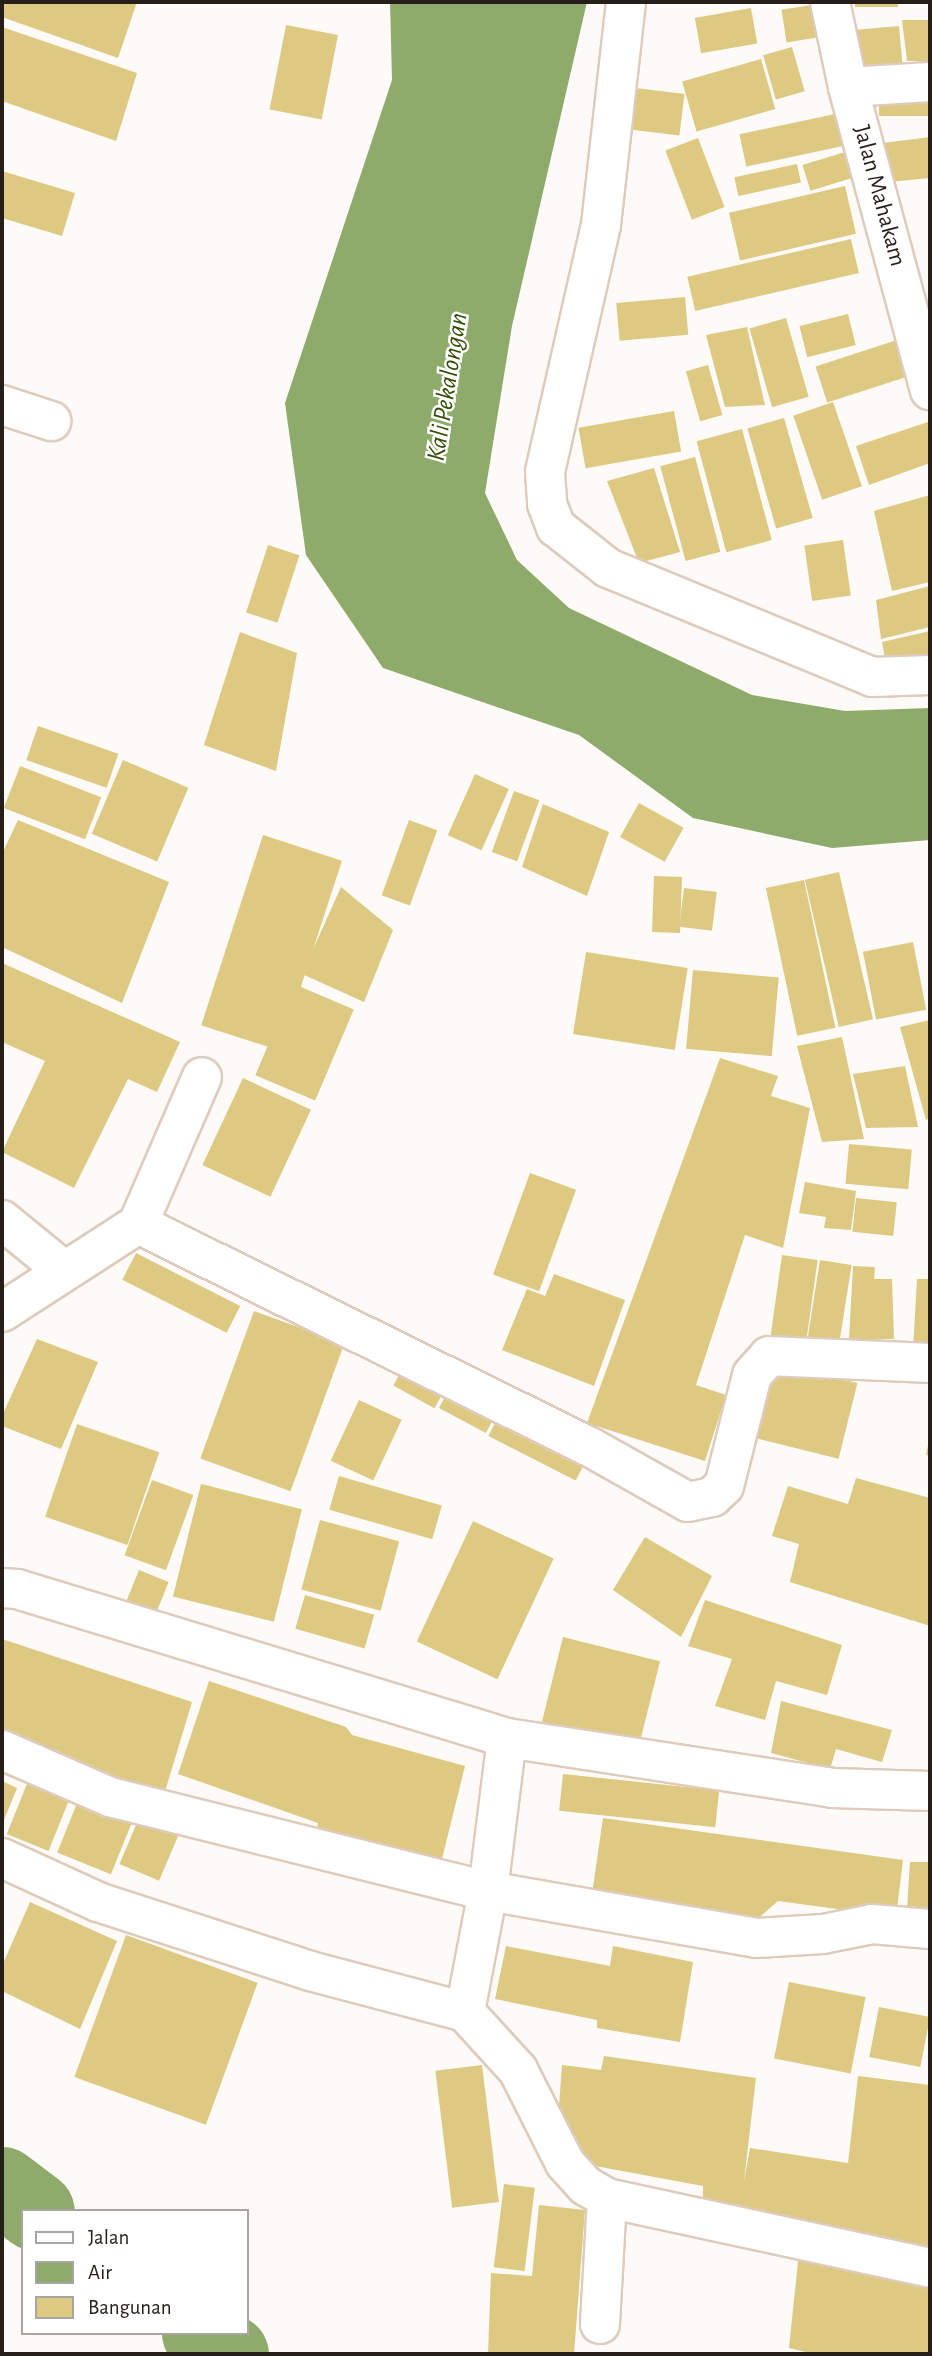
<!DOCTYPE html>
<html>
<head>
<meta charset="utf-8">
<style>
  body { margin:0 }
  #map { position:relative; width:932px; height:2356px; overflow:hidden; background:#fefaf7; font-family:"Alegreya Sans",sans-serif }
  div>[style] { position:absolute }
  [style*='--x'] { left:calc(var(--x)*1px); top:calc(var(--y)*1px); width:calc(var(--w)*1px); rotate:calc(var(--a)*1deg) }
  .water>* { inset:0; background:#8eab6b }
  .river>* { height:79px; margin:-39.5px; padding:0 39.5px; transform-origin:39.5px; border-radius:39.5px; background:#8eab6b }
  .building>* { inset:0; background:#dec982; transform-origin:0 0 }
  .roads { filter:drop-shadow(2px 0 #decbbc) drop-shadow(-2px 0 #decbbc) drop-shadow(0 2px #decbbc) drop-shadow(0 -2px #decbbc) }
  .minor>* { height:38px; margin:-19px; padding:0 19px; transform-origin:19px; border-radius:19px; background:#fff }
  span { translate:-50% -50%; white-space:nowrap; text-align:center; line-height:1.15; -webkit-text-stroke:5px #fff; paint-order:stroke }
  .street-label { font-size:24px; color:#261f19 }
  .water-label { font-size:26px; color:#344d04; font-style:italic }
  .frame { position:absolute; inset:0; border:4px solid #261f19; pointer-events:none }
  .legend { position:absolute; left:21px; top:2209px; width:228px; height:126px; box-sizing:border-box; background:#fff; border:2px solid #a8a5a3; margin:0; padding:9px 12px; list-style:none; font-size:21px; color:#261f19 }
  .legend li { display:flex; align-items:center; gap:14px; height:35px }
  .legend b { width:35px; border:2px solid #a8a5a3 }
</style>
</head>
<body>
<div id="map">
  <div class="water">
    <div style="clip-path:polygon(390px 2px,587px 2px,512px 326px,485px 493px,517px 560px,569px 608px,752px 695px,845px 711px,930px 708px,930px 840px,832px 848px,693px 818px,579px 735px,383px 668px,306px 555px,285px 403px,392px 80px)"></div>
  </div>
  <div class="river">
    <div style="--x:2;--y:2186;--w:41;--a:37.1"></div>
    <div style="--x:201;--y:2333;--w:35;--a:37"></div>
  </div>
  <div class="building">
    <div style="clip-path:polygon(2px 2px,137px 2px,118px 58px,2px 17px)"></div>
    <div style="left:855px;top:2px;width:43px;height:5px"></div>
    <div style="left:818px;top:4px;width:33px;height:37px;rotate:81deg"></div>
    <div style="left:751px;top:8px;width:36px;height:57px;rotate:80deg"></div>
    <div style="clip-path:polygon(902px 20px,930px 20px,930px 61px,907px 61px)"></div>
    <div style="left:286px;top:25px;width:53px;height:86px;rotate:11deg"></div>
    <div style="left:899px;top:26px;width:54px;height:48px;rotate:85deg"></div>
    <div style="clip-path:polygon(2px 27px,137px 73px,116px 141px,2px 101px)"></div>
    <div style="left:792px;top:47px;width:46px;height:30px;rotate:74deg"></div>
    <div style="left:761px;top:59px;width:52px;height:82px;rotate:74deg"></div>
    <div style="left:930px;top:85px;width:31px;height:51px;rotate:90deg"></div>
    <div style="left:620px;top:86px;width:65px;height:42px;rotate:7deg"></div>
    <div style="left:849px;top:111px;width:33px;height:112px;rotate:78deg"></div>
    <div style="clip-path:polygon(930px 137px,930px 178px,889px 182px,883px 143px)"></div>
    <div style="left:698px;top:138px;width:74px;height:35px;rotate:69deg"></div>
    <div style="left:858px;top:148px;width:27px;height:58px;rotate:73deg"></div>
    <div style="left:797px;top:164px;width:19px;height:64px;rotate:78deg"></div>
    <div style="clip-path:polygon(2px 171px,75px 193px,62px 236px,2px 218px)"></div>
    <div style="left:845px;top:186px;width:49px;height:119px;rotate:77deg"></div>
    <div style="left:851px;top:239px;width:35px;height:168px;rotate:77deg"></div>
    <div style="left:685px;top:297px;width:38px;height:69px;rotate:85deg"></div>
    <div style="left:848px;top:314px;width:32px;height:50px;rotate:76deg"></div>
    <div style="left:786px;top:318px;width:82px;height:38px;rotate:74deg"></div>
    <div style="clip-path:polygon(747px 327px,765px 405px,725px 407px,706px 335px)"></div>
    <div style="left:903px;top:338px;width:38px;height:92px;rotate:72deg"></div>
    <div style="left:708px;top:365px;width:52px;height:23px;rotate:74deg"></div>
    <div style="left:833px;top:402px;width:89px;height:42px;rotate:71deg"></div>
    <div style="left:674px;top:411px;width:41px;height:97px;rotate:80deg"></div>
    <div style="left:784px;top:418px;width:104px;height:38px;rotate:74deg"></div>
    <div style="clip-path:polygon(928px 422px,930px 463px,869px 485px,856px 446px)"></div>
    <div style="left:742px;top:429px;width:115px;height:47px;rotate:75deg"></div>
    <div style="left:695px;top:457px;width:98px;height:36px;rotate:75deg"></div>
    <div style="clip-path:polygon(654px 468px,680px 552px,639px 563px,607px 481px)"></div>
    <div style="clip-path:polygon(930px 495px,930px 582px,892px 591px,874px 511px)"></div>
    <div style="left:843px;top:540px;width:56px;height:39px;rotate:82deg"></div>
    <div style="left:268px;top:545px;width:33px;height:71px;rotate:18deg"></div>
    <div style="clip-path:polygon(930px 586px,930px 627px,881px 639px,876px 600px)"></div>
    <div style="clip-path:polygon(930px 631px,930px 665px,888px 675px,882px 642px)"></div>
    <div style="clip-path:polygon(240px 632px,297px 653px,276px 771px,204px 745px)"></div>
    <div style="left:38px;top:726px;width:85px;height:36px;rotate:19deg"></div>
    <div style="left:123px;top:760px;width:71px;height:80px;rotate:23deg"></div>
    <div style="left:20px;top:766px;width:87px;height:45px;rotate:21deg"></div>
    <div style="left:475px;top:774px;width:37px;height:67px;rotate:24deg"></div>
    <div style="left:514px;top:791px;width:27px;height:65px;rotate:20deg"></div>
    <div style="left:639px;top:803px;width:51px;height:39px;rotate:29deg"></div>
    <div style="clip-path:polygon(543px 804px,609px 832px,587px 896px,522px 867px)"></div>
    <div style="clip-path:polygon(18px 820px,169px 882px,122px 1003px,2px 947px,2px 854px)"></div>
    <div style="left:409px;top:820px;width:30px;height:80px;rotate:20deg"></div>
    <div style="left:263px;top:835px;width:83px;height:200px;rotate:18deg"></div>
    <div style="left:839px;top:872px;width:151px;height:35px;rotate:77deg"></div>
    <div style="left:654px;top:876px;width:28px;height:56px;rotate:2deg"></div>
    <div style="left:804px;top:880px;width:151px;height:39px;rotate:78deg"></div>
    <div style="clip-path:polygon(341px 887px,393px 930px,364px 1002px,302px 974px)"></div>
    <div style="left:684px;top:888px;width:33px;height:39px;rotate:7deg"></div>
    <div style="left:913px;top:942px;width:69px;height:51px;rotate:79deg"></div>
    <div style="left:586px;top:952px;width:103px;height:83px;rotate:9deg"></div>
    <div style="clip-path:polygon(2px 963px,180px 1042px,157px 1092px,128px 1079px,74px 1188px,2px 1152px,45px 1061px,2px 1042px)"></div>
    <div style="left:693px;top:970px;width:86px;height:79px;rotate:5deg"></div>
    <div style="left:294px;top:984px;width:65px;height:99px;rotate:23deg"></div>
    <div style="clip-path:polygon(930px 1020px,930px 1118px,926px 1120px,900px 1027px)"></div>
    <div style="clip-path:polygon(842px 1037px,864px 1139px,822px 1142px,797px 1046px)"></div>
    <div style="clip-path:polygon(720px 1058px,778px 1076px,771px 1096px,810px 1108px,783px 1248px,745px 1235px,696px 1385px,726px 1395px,705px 1461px,587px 1423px)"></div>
    <div style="clip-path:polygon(905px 1066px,918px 1127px,866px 1128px,853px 1074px)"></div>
    <div style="left:243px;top:1078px;width:75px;height:96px;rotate:25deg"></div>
    <div style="left:849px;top:1144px;width:63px;height:40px;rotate:5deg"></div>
    <div style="left:530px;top:1173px;width:49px;height:108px;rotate:20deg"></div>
    <div style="clip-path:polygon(805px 1182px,856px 1191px,851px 1230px,824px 1228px,826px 1217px,799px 1213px)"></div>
    <div style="left:856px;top:1198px;width:41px;height:34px;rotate:6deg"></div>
    <div style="left:136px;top:1253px;width:117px;height:30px;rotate:27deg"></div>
    <div style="left:782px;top:1255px;width:36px;height:90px;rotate:8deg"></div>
    <div style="left:820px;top:1260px;width:32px;height:88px;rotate:9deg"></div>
    <div style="clip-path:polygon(853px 1266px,875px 1267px,874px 1279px,892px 1279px,894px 1339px,849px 1340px)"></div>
    <div style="clip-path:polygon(554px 1274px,625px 1300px,594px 1386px,502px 1350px,527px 1289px,545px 1296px)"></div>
    <div style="clip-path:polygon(917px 1279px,930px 1279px,930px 1350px,913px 1350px)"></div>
    <div style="left:254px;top:1311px;width:96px;height:157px;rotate:20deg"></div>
    <div style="clip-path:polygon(37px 1339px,98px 1362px,61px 1449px,2px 1426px,2px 1416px)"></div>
    <div style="left:773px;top:1362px;width:87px;height:78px;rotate:14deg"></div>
    <div style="left:403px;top:1368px;width:47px;height:20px;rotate:29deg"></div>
    <div style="left:447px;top:1393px;width:53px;height:17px;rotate:28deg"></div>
    <div style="left:359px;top:1400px;width:47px;height:67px;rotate:25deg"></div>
    <div style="left:497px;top:1419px;width:98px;height:19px;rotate:27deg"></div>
    <div style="left:77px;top:1424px;width:87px;height:98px;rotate:19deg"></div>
    <div style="clip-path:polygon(930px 1436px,930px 1456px,926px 1455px)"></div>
    <div style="left:339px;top:1476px;width:107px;height:35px;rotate:16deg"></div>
    <div style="clip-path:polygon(856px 1478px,930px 1498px,930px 1626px,790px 1582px,799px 1544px,772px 1536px,788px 1486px,848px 1504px)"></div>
    <div style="left:152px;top:1480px;width:44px;height:80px;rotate:20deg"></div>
    <div style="left:201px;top:1484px;width:104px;height:116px;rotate:14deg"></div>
    <div style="left:320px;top:1520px;width:82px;height:72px;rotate:15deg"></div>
    <div style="left:473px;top:1521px;width:89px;height:133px;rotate:25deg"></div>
    <div style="clip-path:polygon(645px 1537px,712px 1576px,681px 1637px,613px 1590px)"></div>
    <div style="left:139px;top:1570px;width:32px;height:37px;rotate:22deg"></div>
    <div style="left:305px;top:1595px;width:72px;height:35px;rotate:16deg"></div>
    <div style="clip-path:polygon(705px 1600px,842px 1645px,827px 1695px,776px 1681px,765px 1720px,715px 1706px,732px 1659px,688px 1646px)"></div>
    <div style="left:563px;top:1637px;width:100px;height:87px;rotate:14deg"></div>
    <div style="clip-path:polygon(2px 1639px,192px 1702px,163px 1798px,2px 1741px)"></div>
    <div style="clip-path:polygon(209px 1681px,346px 1727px,352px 1735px,465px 1766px,438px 1875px,315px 1839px,318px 1823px,178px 1774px)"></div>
    <div style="clip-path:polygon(781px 1701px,892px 1730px,882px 1762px,836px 1749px,830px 1769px,771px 1753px)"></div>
    <div style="left:563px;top:1774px;width:157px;height:37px;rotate:6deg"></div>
    <div style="clip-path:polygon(2px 1781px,17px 1788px,2px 1825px)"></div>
    <div style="left:27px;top:1784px;width:45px;height:54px;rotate:22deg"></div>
    <div style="left:80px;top:1796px;width:58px;height:61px;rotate:22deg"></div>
    <div style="left:139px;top:1818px;width:43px;height:50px;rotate:23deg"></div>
    <div style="clip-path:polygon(603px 1818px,903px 1860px,896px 1917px,778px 1901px,747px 1928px,591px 1901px)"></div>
    <div style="clip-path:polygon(910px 1862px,930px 1862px,930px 1911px,907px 1910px)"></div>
    <div style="clip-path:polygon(30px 1902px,117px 1941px,80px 2029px,2px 1991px,2px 1966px)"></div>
    <div style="left:126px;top:1935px;width:140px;height:151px;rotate:20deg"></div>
    <div style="clip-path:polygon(506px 1946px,610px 1966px,613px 1946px,693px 1962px,680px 2042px,597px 2028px,597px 2020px,495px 1999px)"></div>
    <div style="left:789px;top:1982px;width:78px;height:78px;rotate:11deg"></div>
    <div style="left:879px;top:2007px;width:52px;height:51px;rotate:11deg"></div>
    <div style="clip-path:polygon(604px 2056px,756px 2078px,744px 2181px,750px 2148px,848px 2163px,858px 2076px,930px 2085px,930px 2256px,739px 2218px,741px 2205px,703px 2199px,703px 2186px,579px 2163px,558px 2119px,562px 2065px,601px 2070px)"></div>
    <div style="left:482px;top:2065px;width:138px;height:47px;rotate:83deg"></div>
    <div style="left:504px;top:2184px;width:31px;height:84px;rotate:7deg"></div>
    <div style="clip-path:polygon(539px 2205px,585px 2210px,574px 2354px,488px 2354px,491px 2273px,532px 2276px)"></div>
    <div style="clip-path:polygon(799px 2252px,930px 2283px,930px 2354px,814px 2354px,789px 2348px)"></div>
  </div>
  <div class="roads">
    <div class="minor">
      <div style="--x:626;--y:2;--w:224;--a:96.4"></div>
      <div style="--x:601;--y:225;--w:253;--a:102.8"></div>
      <div style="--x:545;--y:472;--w:32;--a:86"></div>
      <div style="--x:547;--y:504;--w:25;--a:69"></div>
      <div style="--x:556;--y:527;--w:66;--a:38.3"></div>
      <div style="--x:608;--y:568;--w:286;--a:22.4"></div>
      <div style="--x:872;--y:677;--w:58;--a:-2"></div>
      <div style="--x:830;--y:2;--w:87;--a:78"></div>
      <div style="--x:848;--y:87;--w:314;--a:74.9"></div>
      <div style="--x:848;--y:87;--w:82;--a:-3.5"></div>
      <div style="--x:2;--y:405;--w:52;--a:18.1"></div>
      <div style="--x:2;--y:1220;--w:77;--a:39.2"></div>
      <div style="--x:138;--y:1224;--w:160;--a:-66.5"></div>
      <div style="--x:2;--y:1312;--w:162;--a:-32.9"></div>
      <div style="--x:138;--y:1224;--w:504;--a:26.26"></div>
      <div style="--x:590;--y:1447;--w:112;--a:29.3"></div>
      <div style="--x:688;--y:1502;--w:25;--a:-12"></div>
      <div style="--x:712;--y:1497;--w:16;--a:-43"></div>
      <div style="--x:724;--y:1486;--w:114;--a:-75.8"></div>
      <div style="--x:752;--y:1375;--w:25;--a:-48"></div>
      <div style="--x:769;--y:1356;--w:161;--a:2.5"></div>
      <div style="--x:2;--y:1588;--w:15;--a:4"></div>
      <div style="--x:17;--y:1589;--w:512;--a:16.91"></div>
      <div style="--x:507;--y:1738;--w:154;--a:97.1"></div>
      <div style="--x:488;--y:1891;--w:123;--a:100.8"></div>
      <div style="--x:465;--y:2012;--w:79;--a:47.6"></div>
      <div style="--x:518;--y:2070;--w:104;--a:63.2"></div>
      <div style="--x:565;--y:2163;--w:31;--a:48"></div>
      <div style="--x:586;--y:2186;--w:24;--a:30"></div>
      <div style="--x:507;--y:1738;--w:329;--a:8.7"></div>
      <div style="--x:832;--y:1788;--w:98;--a:1.8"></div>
      <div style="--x:2;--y:1750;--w:118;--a:23.5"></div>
      <div style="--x:110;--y:1797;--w:390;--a:14"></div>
      <div style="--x:488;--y:1891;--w:273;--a:9.9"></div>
      <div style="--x:757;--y:1938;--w:66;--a:-3.5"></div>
      <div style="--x:823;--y:1934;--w:50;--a:-11.5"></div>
      <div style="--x:872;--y:1924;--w:58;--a:4.9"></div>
      <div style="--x:2;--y:1858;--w:106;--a:24.6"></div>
      <div style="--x:98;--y:1902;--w:223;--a:18"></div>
      <div style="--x:310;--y:1971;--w:160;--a:14.8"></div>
      <div style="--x:600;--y:2324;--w:126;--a:-86.8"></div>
      <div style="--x:607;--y:2198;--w:330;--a:12.2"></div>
    </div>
  </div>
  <div class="street-label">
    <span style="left:879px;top:196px;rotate:75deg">Jalan Mahakam</span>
  </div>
  <div class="water-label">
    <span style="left:448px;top:387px;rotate:-81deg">Kali Pekalongan</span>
  </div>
  <div class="frame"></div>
  <ul class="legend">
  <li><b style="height:9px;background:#fff"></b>Jalan</li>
  <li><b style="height:19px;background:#8eab6b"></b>Air</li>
  <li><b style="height:19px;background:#dec982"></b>Bangunan</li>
  </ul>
</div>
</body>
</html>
